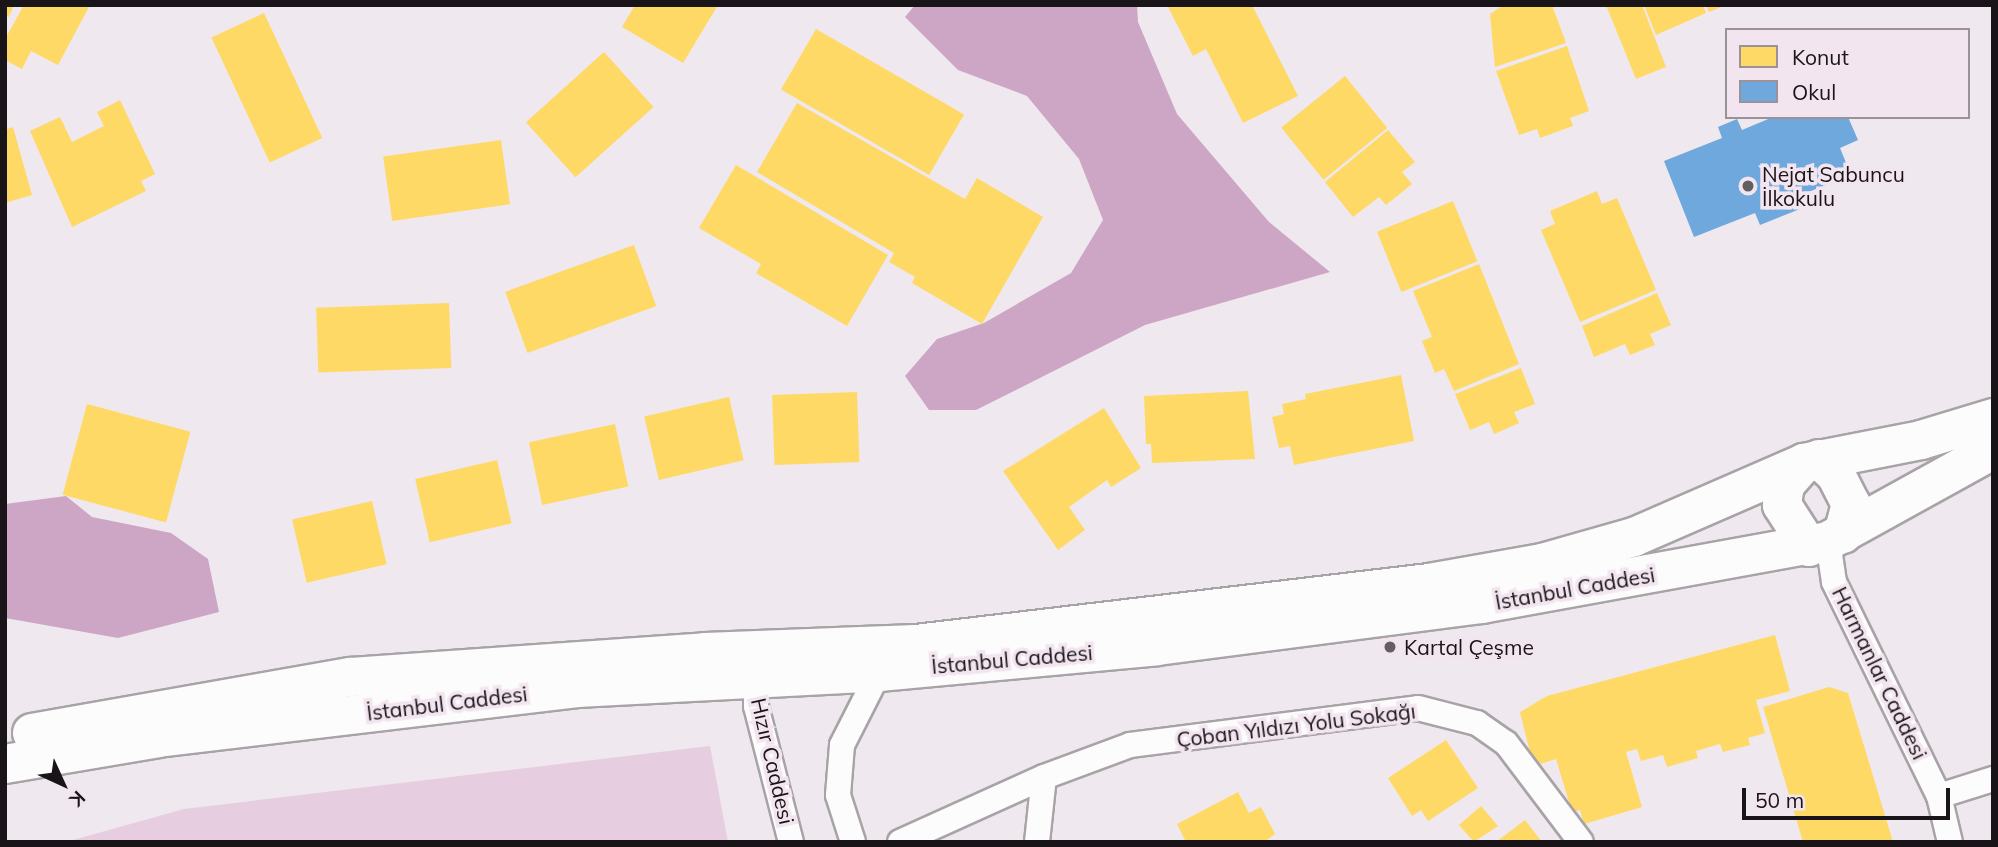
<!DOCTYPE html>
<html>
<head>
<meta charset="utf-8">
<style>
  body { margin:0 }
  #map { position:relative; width:1998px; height:847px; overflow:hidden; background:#efe8ee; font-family:Mulish,sans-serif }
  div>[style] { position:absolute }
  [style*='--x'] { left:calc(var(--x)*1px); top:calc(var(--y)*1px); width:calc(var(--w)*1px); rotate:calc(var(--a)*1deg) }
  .green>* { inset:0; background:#e6cde0 }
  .water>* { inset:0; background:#cda6c5 }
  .homes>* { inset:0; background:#ffd966; transform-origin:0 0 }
  .schools>* { inset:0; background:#6fa8dc }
  .roads { filter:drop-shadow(2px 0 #a8a3a6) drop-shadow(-2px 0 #a8a3a6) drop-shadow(0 2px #a8a3a6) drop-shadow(0 -2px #a8a3a6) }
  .street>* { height:24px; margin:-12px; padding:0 12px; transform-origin:12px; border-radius:12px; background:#fdfcfc }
  .primary>* { height:38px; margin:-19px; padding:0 19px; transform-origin:19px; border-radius:19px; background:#fdfcfc }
  .dots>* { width:19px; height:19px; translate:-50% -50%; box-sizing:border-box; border:4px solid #f2e5ef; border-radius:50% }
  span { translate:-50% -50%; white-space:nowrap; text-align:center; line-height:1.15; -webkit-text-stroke:7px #f2e5ef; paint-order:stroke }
  .poi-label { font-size:21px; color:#181417 }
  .left { translate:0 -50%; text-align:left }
  .street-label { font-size:21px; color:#181417 }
  .frame { position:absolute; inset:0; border:7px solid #181417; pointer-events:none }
  .legend { position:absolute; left:1725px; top:28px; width:245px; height:91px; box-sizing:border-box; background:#f2e5ef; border:2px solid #9b9199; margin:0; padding:9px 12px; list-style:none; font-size:21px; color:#181417 }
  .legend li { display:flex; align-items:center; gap:14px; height:35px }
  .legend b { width:35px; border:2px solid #9b9199 }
  .north { position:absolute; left:28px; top:749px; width:70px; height:70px; -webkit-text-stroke:5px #f2e5ef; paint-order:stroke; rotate:135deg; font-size:19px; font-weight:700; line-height:28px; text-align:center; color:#181417 }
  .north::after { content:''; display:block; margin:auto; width:24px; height:32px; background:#181417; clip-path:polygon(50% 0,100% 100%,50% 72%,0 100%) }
  .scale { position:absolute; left:1742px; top:788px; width:208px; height:32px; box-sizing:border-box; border:4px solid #181417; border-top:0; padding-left:9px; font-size:21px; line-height:24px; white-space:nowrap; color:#181417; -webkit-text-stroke:5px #f2e5ef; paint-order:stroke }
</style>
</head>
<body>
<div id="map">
  <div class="green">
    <div style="clip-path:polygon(710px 746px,728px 842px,66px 842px,184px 809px)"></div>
  </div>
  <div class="water">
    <div style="clip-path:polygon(915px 5px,1137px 5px,1138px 22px,1177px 114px,1269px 222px,1330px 272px,1145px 325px,976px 410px,929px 410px,905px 376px,937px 339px,984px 323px,1071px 273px,1103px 220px,1079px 159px,1027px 96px,958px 70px,905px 17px)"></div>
    <div style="clip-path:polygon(66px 496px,92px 517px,171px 533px,208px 559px,219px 612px,118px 638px,5px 618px,5px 504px)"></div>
  </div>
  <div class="homes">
    <div style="clip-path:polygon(5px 5px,14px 5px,9px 17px,5px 15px)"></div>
    <div style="clip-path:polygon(24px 5px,90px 5px,58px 65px,31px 51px,22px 69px,5px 60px,5px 39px)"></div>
    <div style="clip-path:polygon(635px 5px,718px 5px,683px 63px,622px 27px)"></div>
    <div style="clip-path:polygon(1167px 5px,1252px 5px,1298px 96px,1243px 123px,1206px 49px,1193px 56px)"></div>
    <div style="clip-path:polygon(1504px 5px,1552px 5px,1566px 43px,1495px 67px,1490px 14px)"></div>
    <div style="clip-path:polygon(1606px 5px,1642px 5px,1666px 67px,1636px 79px)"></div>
    <div style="clip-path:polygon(1644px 5px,1703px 5px,1706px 13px,1656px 35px)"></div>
    <div style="clip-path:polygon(1706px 5px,1726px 5px,1709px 12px)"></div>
    <div style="left:264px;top:13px;width:138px;height:58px;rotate:65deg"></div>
    <div style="left:816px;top:29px;width:171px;height:70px;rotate:30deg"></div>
    <div style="clip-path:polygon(1567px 46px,1589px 111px,1570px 118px,1573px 126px,1540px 138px,1537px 129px,1519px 135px,1496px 71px)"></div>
    <div style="left:604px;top:52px;width:74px;height:105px;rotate:48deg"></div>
    <div style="left:1345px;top:76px;width:67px;height:82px;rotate:51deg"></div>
    <div style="clip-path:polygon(120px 100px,155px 174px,141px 181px,146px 191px,72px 227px,30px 131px,60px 117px,72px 142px,104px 126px,97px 112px)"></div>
    <div style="clip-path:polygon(797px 103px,965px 199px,977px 178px,1043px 217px,982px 324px,912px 283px,915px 277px,889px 262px,894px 253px,757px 172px)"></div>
    <div style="clip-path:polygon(13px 127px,32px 195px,5px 203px,5px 130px)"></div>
    <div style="clip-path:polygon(1388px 130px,1415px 162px,1402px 172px,1412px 184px,1386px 205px,1379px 197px,1353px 217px,1325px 182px)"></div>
    <div style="left:501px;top:140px;width:65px;height:119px;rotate:82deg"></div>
    <div style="clip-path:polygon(736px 165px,888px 255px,847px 326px,756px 273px,761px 264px,699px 228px)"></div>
    <div style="clip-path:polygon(1597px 191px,1602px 204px,1617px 198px,1656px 290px,1580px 322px,1541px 230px,1555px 224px,1550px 211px)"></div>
    <div style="left:1453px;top:201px;width:65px;height:82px;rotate:68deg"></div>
    <div style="left:634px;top:245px;width:65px;height:137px;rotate:70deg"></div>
    <div style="clip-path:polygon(1479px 264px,1519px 364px,1454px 391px,1444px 369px,1435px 373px,1422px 341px,1432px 337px,1413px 291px)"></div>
    <div style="clip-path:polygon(1657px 293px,1671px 325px,1650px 334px,1655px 345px,1630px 355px,1625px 344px,1594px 357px,1582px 326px)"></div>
    <div style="left:449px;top:303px;width:65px;height:133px;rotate:88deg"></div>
    <div style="clip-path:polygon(1521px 368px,1535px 404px,1514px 412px,1519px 423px,1494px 434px,1489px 422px,1470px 430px,1455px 394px)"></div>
    <div style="clip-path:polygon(1401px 375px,1414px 441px,1294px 465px,1290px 446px,1279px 448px,1272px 417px,1284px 414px,1282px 404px,1306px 399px,1305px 394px)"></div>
    <div style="clip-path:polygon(1248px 391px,1255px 459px,1152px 463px,1151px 444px,1146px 444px,1144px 396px)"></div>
    <div style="left:857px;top:392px;width:70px;height:85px;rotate:88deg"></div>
    <div style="left:729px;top:397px;width:65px;height:87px;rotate:77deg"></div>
    <div style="left:87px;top:404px;width:107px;height:94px;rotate:15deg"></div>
    <div style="clip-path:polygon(1104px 408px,1141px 468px,1111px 487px,1107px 480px,1069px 507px,1085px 530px,1058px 550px,1003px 471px)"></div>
    <div style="left:615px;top:424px;width:64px;height:88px;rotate:78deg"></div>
    <div style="left:497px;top:460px;width:65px;height:84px;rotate:77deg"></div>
    <div style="left:372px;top:501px;width:65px;height:82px;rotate:77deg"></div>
    <div style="clip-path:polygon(1775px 635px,1790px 691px,1756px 700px,1765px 733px,1748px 738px,1750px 745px,1723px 752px,1720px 744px,1696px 751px,1698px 758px,1667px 767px,1663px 755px,1641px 761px,1637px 749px,1626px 752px,1642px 807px,1584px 824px,1580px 810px,1572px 812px,1556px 759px,1540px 764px,1530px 752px,1520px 712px,1547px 696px)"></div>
    <div style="clip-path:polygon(1829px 687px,1848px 693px,1893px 842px,1803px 842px,1763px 707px)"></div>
    <div style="clip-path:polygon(1446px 740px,1478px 788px,1428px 821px,1421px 810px,1412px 816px,1388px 778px)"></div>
    <div style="clip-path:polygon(1238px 792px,1249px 813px,1261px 807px,1275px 834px,1264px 842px,1186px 842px,1177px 824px)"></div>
    <div style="clip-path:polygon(1481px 806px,1498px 826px,1474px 842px,1459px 825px)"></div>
    <div style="clip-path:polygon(1525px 820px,1542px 842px,1496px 842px)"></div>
  </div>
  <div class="schools">
    <div style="clip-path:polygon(1773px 117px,1848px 117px,1858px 140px,1840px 148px,1851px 175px,1796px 197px,1800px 209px,1760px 225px,1755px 213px,1694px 237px,1664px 161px,1722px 138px,1718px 127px,1737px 119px,1742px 130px)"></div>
  </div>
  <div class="roads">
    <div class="street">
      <div style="--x:1828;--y:541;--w:41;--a:81.7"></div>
      <div style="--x:1834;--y:582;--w:238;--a:63.9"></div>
      <div style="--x:1939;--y:796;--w:47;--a:76.6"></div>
      <div style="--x:756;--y:679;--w:27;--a:90"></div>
      <div style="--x:756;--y:706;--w:140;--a:75.6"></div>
      <div style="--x:1939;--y:796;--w:57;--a:-17.5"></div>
      <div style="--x:853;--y:842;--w:49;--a:-107.7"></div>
      <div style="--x:838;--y:795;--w:50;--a:-85.4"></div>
      <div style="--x:842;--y:745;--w:82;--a:-63.1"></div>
      <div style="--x:900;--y:842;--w:158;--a:-24.3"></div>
      <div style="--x:1044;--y:777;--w:92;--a:-20.4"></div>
      <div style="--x:1130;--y:745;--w:290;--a:-7.3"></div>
      <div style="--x:1418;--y:708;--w:61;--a:14.3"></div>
      <div style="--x:1477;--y:723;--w:35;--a:35"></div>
      <div style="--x:1506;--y:743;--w:124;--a:52.9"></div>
      <div style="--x:1037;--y:842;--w:65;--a:-83.9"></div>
    </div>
    <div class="primary">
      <div style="--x:1819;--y:459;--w:23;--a:43"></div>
      <div style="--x:1836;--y:475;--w:33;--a:63"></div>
      <div style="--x:1851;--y:504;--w:31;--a:105"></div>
      <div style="--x:1804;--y:463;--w:29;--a:131"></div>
      <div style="--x:1785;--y:485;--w:20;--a:99"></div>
      <div style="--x:1782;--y:505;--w:50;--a:57.3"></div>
      <div style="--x:32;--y:733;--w:324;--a:-10"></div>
      <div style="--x:351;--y:677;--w:355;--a:-4"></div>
      <div style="--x:705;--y:652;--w:211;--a:-2.2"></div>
      <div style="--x:916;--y:644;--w:517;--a:-6.78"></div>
      <div style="--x:1429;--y:583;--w:115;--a:-10"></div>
      <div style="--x:1542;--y:563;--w:96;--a:-15.8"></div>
      <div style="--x:1634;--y:537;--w:185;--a:-23.5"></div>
      <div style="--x:1804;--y:463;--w:119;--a:-11.1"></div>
      <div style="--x:1921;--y:440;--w:75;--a:-17"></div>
      <div style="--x:5;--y:764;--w:155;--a:-9.6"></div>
      <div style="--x:158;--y:738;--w:422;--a:-6.8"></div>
      <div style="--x:577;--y:688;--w:302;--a:-3"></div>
      <div style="--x:879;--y:672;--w:279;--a:-5.3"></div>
      <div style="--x:1157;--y:646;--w:328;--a:-7.4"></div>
      <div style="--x:1482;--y:604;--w:352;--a:-10.3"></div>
      <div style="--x:1828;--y:541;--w:188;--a:-28.9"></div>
    </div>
  </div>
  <div class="dots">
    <div style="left:1748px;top:186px;background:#635e62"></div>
    <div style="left:1390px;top:647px;background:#635e62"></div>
  </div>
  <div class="poi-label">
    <span class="left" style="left:1762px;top:186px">Nejat Sabuncu<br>İlkokulu</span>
    <span class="left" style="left:1404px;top:647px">Kartal Çeşme</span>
  </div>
  <div class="street-label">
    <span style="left:1575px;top:588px;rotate:-10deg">İstanbul Caddesi</span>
    <span style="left:1012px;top:659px;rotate:-5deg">İstanbul Caddesi</span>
    <span style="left:1880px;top:673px;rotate:64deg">Harmanlar Caddesi</span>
    <span style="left:447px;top:703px;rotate:-7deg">İstanbul Caddesi</span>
    <span style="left:1296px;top:725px;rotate:-7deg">Çoban Yıldızı Yolu Sokağı</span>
    <span style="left:773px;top:761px;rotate:77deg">Hızır Caddesi</span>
  </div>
  <div class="frame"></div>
  <ul class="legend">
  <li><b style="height:19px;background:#ffd966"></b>Konut</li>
  <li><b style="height:19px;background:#6fa8dc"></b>Okul</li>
  </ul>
  <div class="north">K</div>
  <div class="scale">50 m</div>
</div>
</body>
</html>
